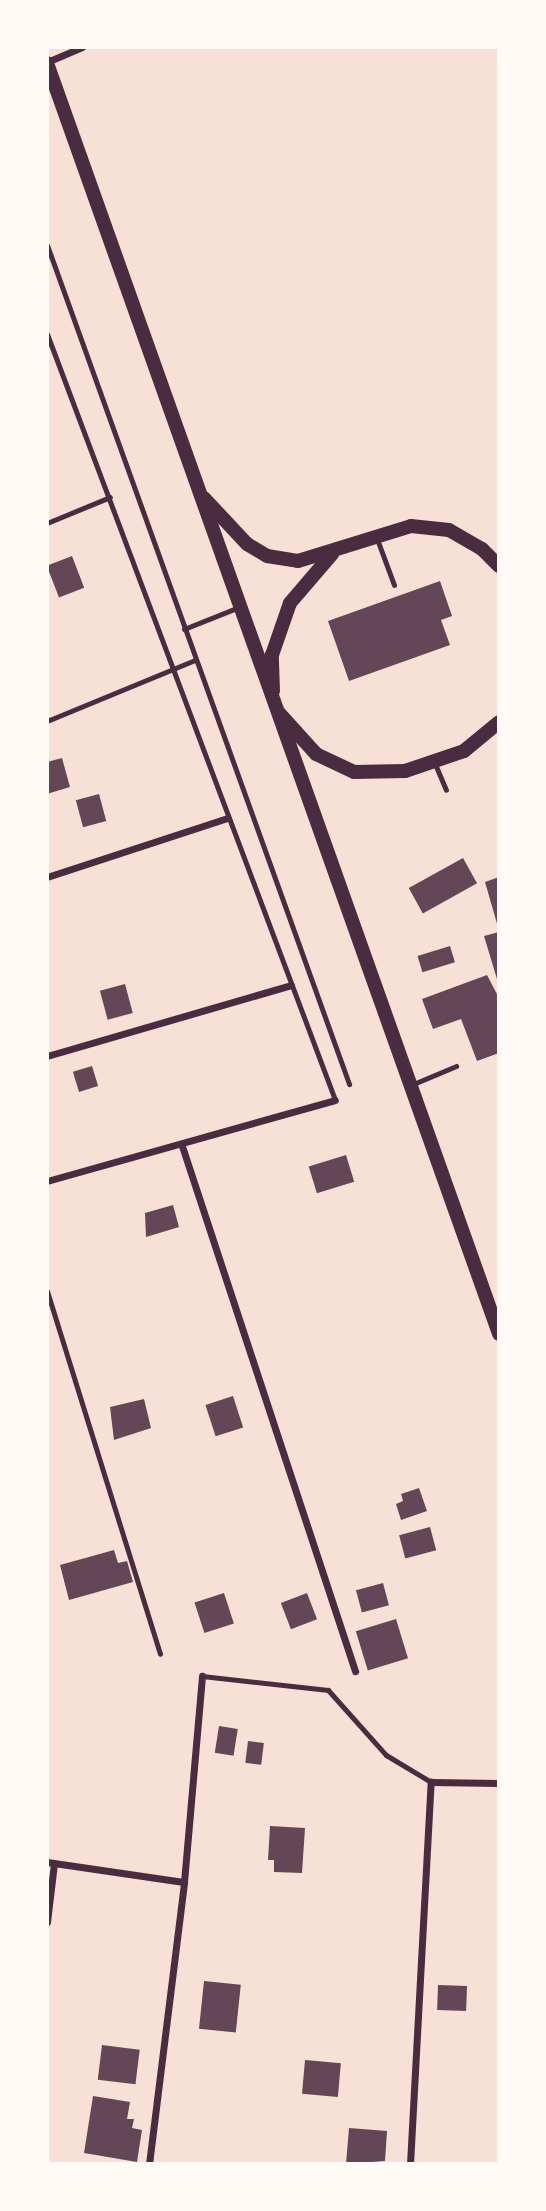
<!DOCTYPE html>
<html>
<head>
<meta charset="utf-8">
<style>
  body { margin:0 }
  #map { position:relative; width:546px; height:2211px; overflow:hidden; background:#f7e1d7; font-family:Commissioner,sans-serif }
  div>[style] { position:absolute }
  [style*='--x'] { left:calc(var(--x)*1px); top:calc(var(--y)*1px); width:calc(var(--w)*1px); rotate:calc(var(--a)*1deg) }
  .building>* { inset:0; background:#644757; transform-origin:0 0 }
  .service>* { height:5px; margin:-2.5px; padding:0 2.5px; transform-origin:2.5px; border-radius:2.5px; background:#4a2c40 }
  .minor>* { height:7px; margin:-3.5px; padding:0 3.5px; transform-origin:3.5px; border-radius:3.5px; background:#4a2c40 }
  .secondary>* { height:14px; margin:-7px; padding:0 7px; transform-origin:7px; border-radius:7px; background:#4a2c40 }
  span { translate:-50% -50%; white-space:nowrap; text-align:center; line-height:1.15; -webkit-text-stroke:6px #fffaf5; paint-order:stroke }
  .frame { position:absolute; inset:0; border:49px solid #fffaf5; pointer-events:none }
</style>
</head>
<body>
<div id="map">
  <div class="building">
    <div style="left:72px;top:556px;width:34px;height:27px;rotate:69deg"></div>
    <div style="clip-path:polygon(440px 581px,452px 616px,441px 620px,450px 645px,349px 681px,328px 621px)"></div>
    <div style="clip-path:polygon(62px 758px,70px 787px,47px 794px,47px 762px)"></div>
    <div style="left:99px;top:794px;width:28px;height:24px;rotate:75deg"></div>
    <div style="left:463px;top:858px;width:29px;height:62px;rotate:61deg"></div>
    <div style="clip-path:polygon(499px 877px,499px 927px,498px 927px,485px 882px)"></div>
    <div style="clip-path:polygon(499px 932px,499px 978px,497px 979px,484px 936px)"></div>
    <div style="left:450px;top:946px;width:17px;height:34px;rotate:73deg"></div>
    <div style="clip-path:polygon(487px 975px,499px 998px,499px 1053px,477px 1061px,461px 1019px,433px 1029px,422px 999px)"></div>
    <div style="left:125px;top:984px;width:30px;height:26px;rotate:75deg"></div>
    <div style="left:92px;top:1066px;width:21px;height:20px;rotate:73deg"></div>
    <div style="left:346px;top:1155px;width:28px;height:39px;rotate:73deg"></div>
    <div style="clip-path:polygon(173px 1205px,179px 1227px,146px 1237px,145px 1213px)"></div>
    <div style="left:233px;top:1396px;width:33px;height:29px;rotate:72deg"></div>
    <div style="clip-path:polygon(144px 1399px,151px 1428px,114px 1440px,110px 1407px)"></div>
    <div style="clip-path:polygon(419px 1488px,427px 1511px,401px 1520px,396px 1504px,403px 1501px,401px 1494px)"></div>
    <div style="left:430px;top:1527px;width:24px;height:32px;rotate:75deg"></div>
    <div style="clip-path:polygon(114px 1550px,118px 1563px,127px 1561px,133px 1582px,69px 1600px,60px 1565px)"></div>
    <div style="left:383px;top:1583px;width:23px;height:28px;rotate:75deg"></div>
    <div style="left:224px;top:1593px;width:32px;height:31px;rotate:72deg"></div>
    <div style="left:307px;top:1593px;width:28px;height:28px;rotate:69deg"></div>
    <div style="left:396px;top:1619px;width:41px;height:42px;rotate:73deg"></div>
    <div style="left:219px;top:1726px;width:19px;height:27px;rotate:9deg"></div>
    <div style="left:248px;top:1741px;width:16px;height:22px;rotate:7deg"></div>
    <div style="clip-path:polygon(270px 1826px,305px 1828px,302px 1873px,274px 1872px,274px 1860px,268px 1860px)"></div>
    <div style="left:204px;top:1981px;width:37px;height:48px;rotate:6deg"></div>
    <div style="left:438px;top:1985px;width:29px;height:25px;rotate:2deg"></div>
    <div style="left:102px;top:2045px;width:38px;height:35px;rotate:7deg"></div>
    <div style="left:305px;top:2060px;width:36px;height:34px;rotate:5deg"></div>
    <div style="clip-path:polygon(93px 2096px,130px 2102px,127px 2119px,134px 2119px,132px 2128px,142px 2130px,137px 2162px,84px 2153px)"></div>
    <div style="clip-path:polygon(349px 2128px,387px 2131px,385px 2161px,346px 2164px)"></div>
  </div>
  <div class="service">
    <div style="--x:47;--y:245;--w:892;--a:70.2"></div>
    <div style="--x:47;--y:334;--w:818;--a:69.39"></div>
    <div style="--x:47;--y:523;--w:68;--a:-22.4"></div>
    <div style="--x:377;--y:539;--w:49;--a:69.7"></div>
    <div style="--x:184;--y:629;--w:59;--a:-21.8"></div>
    <div style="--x:47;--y:721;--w:160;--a:-22.4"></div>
    <div style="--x:435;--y:764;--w:28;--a:67"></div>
    <div style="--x:411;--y:1085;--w:49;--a:-22.9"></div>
    <div style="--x:47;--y:1291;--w:380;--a:72.7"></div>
    <div style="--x:202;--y:1676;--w:127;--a:6.3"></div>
    <div style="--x:328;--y:1690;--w:87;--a:48.3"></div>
    <div style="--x:386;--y:1755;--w:52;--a:31"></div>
  </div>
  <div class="minor">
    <div style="--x:47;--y:62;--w:38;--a:-23"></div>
    <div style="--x:47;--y:877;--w:189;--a:-18.1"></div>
    <div style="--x:47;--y:1056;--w:254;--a:-16.2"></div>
    <div style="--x:182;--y:1146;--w:553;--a:71.76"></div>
    <div style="--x:47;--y:1181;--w:299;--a:-15.7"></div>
    <div style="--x:47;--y:1862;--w:138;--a:8.3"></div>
    <div style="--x:47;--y:1922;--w:59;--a:-83.2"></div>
    <div style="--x:149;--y:2164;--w:284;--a:-82.9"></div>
    <div style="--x:184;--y:1882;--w:207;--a:-85"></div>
    <div style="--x:410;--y:2164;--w:383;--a:-86.9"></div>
    <div style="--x:431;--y:1782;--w:68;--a:0.8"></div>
  </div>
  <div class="secondary">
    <div style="--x:47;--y:63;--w:1349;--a:70.42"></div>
    <div style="--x:204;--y:498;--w:63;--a:46.9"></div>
    <div style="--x:247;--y:544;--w:23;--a:31"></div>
    <div style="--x:267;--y:556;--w:31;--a:9"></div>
    <div style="--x:298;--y:561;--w:118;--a:-17.2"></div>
    <div style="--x:411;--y:526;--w:38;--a:6"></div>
    <div style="--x:449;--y:530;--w:38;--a:30"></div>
    <div style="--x:482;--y:549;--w:24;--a:45"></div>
    <div style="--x:273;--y:691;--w:36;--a:-92"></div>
    <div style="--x:272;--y:655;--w:55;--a:-70.9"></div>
    <div style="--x:290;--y:603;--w:65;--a:-49.4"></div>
    <div style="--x:279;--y:713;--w:55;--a:47.9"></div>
    <div style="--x:316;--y:754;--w:42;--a:25.3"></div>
    <div style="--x:354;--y:772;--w:51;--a:-1.1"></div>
    <div style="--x:405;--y:771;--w:62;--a:-18.7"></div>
    <div style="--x:464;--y:751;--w:45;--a:-39.6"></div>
  </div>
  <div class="frame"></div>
</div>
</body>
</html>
